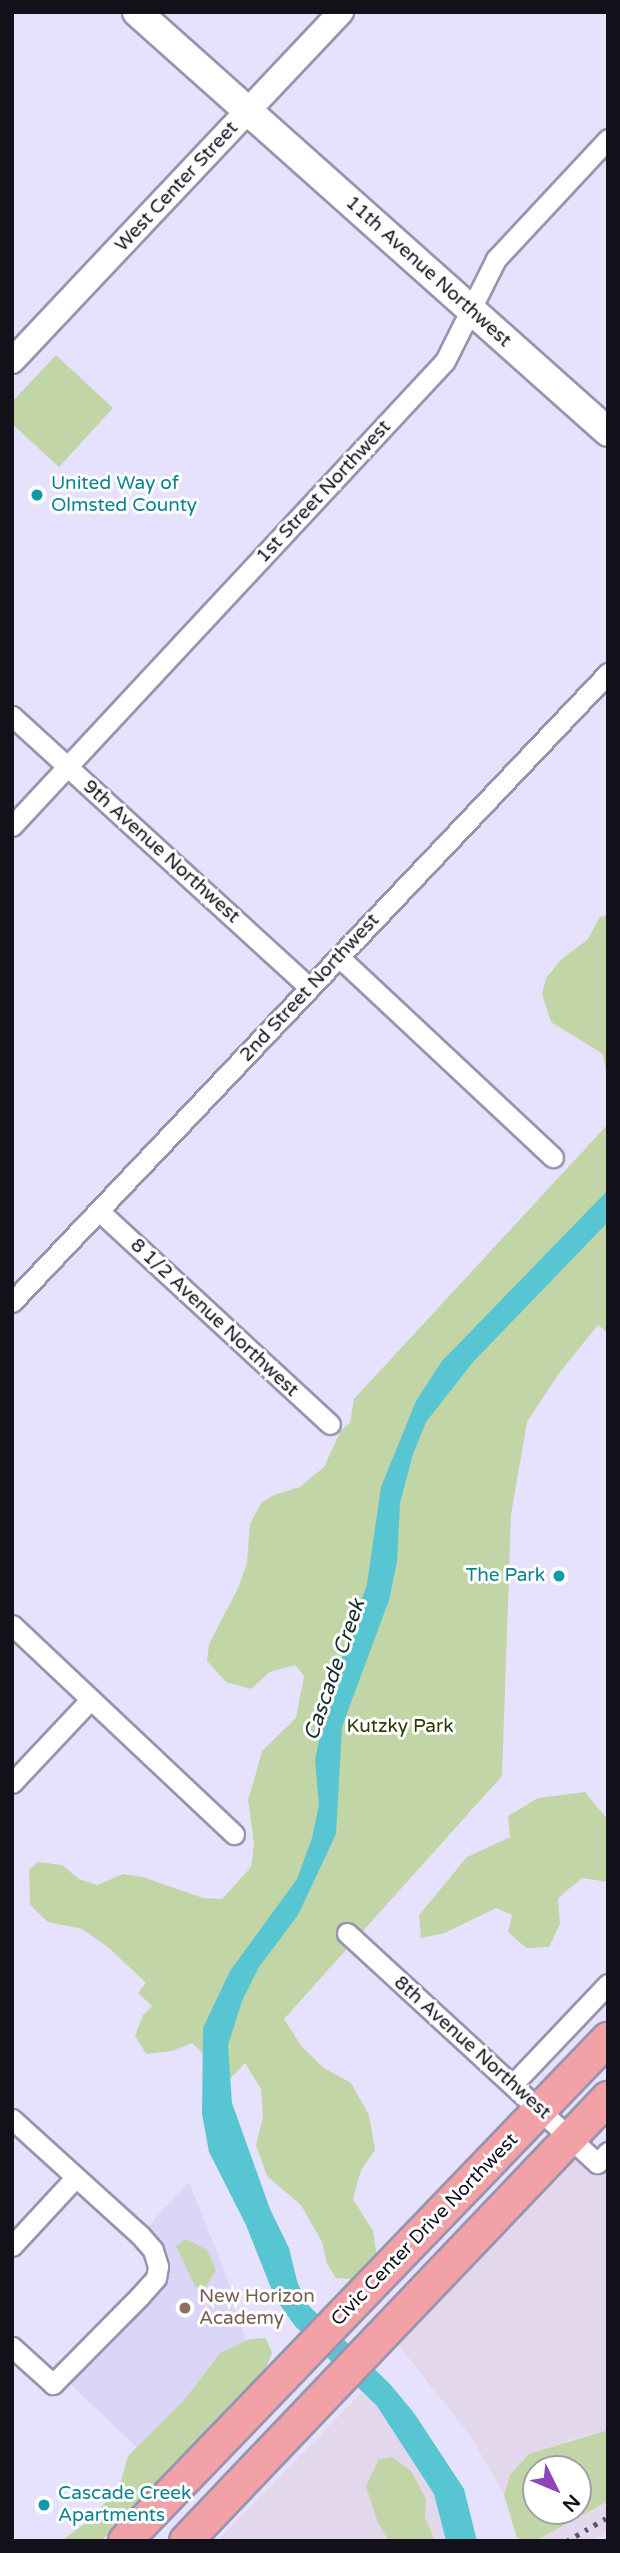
<!DOCTYPE html>
<html>
<head>
<meta charset="utf-8">
<style>
  body { margin:0 }
  #map { position:relative; width:620px; height:2553px; overflow:hidden; background:#e6e2fe; font-family:"Varela Round",sans-serif }
  div>[style] { position:absolute }
  [style*='--x'] { left:calc(var(--x)*1px); top:calc(var(--y)*1px); width:calc(var(--w)*1px); rotate:calc(var(--a)*1deg) }
  .built>* { inset:0; background:#dbd6f8 }
  .industrial>* { inset:0; background:#e3d7eb }
  .green>* { inset:0; background:#c2d5a7 }
  .water>* { inset:0; background:#57c6d2 }
  .roads { filter:drop-shadow(2px 0 #9894af) drop-shadow(-2px 0 #9894af) drop-shadow(0 2px #9894af) drop-shadow(0 -2px #9894af) }
  .minor>* { height:19px; margin:-9.5px; padding:0 9.5px; transform-origin:9.5px; border-radius:9.5px; background:#fff }
  .tertiary>* { height:24px; margin:-12px; padding:0 12px; transform-origin:12px; border-radius:12px; background:#fff }
  .secondary>* { height:28px; margin:-14px; padding:0 14px; transform-origin:14px; border-radius:14px; background:#fff }
  .primary>* { height:32px; margin:-16px; padding:0 16px; transform-origin:16px; border-radius:16px; background:#f2a2a7 }
  .rail>* { height:5px; margin-top:-2.5px; transform-origin:0; background:repeating-linear-gradient(90deg,#595766 0 3.5px,transparent 0 10.5px) }
  .dots>* { width:19px; height:19px; translate:-50% -50%; box-sizing:border-box; border:4px solid #fff; border-radius:50% }
  span { translate:-50% -50%; white-space:nowrap; text-align:center; line-height:1.15; -webkit-text-stroke:6px #fff; paint-order:stroke }
  .street-label { font-size:19px; color:#12111a }
  .culture-label { font-size:19px; color:#0d838f }
  .left { translate:0 -50%; text-align:left }
  .right { translate:-100% -50%; text-align:right }
  .park-label { font-size:19px; color:#2b3c05 }
  .education-label { font-size:19px; color:#785e54 }
  .water-label { font-size:21px; color:#192d2f; font-style:italic }
  .frame { position:absolute; inset:0; border:14px solid #12111a; pointer-events:none }
  .north { position:absolute; left:522px; top:2455px; width:70px; height:70px; box-sizing:border-box; background:#fff; border:2px solid #a0a0a3; border-radius:50%; rotate:133deg; font-size:19px; font-weight:700; line-height:28px; text-align:center; color:#12111a }
  .north::after { content:''; display:block; margin:auto; width:24px; height:32px; background:#8d46b9; clip-path:polygon(50% 0,100% 100%,50% 72%,0 100%) }
</style>
</head>
<body>
<div id="map">
  <div class="built">
    <div style="clip-path:polygon(189px 2182px,226px 2274px,246px 2341px,247px 2360px,151px 2461px,66px 2380px,164px 2276px,133px 2242px)"></div>
  </div>
  <div class="industrial">
    <div style="clip-path:polygon(577px 2155px,608px 2160px,608px 2430px,569px 2440px,510px 2475px,504px 2495px,472px 2438px,397px 2343px)"></div>
    <div style="clip-path:polygon(362px 2392px,377px 2406px,434px 2494px,446px 2541px,217px 2541px)"></div>
    <div style="clip-path:polygon(608px 2501px,608px 2531px,593px 2541px,535px 2541px)"></div>
  </div>
  <div class="green">
    <div style="clip-path:polygon(56px 355px,113px 408px,59px 467px,12px 424px,12px 402px)"></div>
    <div style="clip-path:polygon(608px 915px,608px 1083px,603px 1054px,551px 1022px,542px 994px,546px 978px,562px 959px,588px 939px,600px 917px)"></div>
    <div style="clip-path:polygon(608px 1124px,608px 1333px,598px 1325px,560px 1372px,527px 1422px,511px 1515px,502px 1776px,284px 2019px,302px 2047px,324px 2068px,351px 2083px,369px 2115px,375px 2150px,361px 2170px,353px 2199px,373px 2231px,378px 2263px,362px 2280px,336px 2278px,327px 2264px,322px 2242px,301px 2205px,267px 2176px,256px 2145px,263px 2117px,261px 2089px,245px 2063px,230px 2079px,192px 2043px,172px 2051px,146px 2054px,135px 2036px,143px 2015px,152px 2006px,138px 1993px,146px 1983px,109px 1948px,82px 1929px,48px 1922px,30px 1905px,29px 1870px,38px 1862px,62px 1865px,79px 1879px,97px 1885px,123px 1874px,143px 1877px,203px 1898px,222px 1899px,251px 1867px,254px 1844px,248px 1800px,256px 1773px,262px 1751px,296px 1718px,304px 1676px,295px 1665px,270px 1672px,251px 1689px,226px 1682px,207px 1661px,209px 1644px,238px 1588px,247px 1563px,250px 1524px,261px 1503px,274px 1495px,300px 1487px,324px 1467px,341px 1430px,350px 1423px,354px 1399px)"></div>
    <div style="clip-path:polygon(585px 1792px,608px 1820px,608px 1882px,582px 1878px,558px 1898px,560px 1924px,549px 1947px,526px 1948px,508px 1932px,512px 1915px,496px 1908px,445px 1933px,421px 1938px,419px 1915px,467px 1857px,510px 1837px,508px 1816px,538px 1798px)"></div>
    <div style="clip-path:polygon(186px 2239px,207px 2250px,216px 2270px,205px 2289px,195px 2286px,176px 2246px)"></div>
    <div style="clip-path:polygon(266px 2338px,272px 2353px,265px 2370px,138px 2512px,100px 2541px,61px 2541px,90px 2520px,119px 2487px,128px 2456px,185px 2399px,220px 2353px,250px 2339px)"></div>
    <div style="clip-path:polygon(evenodd,608px 2430px,608px 2501px,535px 2541px,517px 2538px,504px 2495px,510px 2475px,529px 2454px,608px 2430px,578px 2469px,578px 2511px,536px 2511px,536px 2469px,578px 2469px)"></div>
    <div style="clip-path:polygon(392px 2457px,411px 2471px,426px 2499px,425px 2518px,435px 2541px,389px 2541px,378px 2523px,366px 2486px,379px 2459px)"></div>
  </div>
  <div class="water">
    <div style="clip-path:polygon(608px 1190px,608px 1222px,473px 1362px,426px 1422px,413px 1454px,400px 1503px,397px 1562px,389px 1600px,342px 1727px,336px 1834px,298px 1915px,259px 1967px,242px 2001px,228px 2045px,232px 2103px,270px 2209px,289px 2248px,297px 2281px,307px 2304px,390px 2384px,414px 2413px,464px 2489px,477px 2541px,446px 2541px,434px 2494px,377px 2406px,295px 2326px,275px 2298px,246px 2225px,209px 2152px,202px 2114px,203px 2028px,230px 1971px,297px 1879px,312px 1838px,319px 1805px,315px 1760px,327px 1702px,367px 1584px,381px 1487px,416px 1401px,442px 1361px)"></div>
  </div>
  <div class="roads">
    <div class="minor">
      <div style="--x:12;--y:716;--w:403;--a:42.4"></div>
      <div style="--x:12;--y:826;--w:635;--a:-47.04"></div>
      <div style="--x:445;--y:361;--w:114;--a:-63.4"></div>
      <div style="--x:496;--y:259;--w:164;--a:-47"></div>
      <div style="--x:339;--y:957;--w:293;--a:43.1"></div>
      <div style="--x:99;--y:1211;--w:314;--a:42.7"></div>
      <div style="--x:12;--y:1302;--w:867;--a:-46.54"></div>
      <div style="--x:12;--y:1625;--w:305;--a:43.3"></div>
      <div style="--x:12;--y:1783;--w:115;--a:-46.8"></div>
      <div style="--x:347;--y:1933;--w:340;--a:42.6"></div>
      <div style="--x:597;--y:2163;--w:16;--a:-45"></div>
      <div style="--x:513;--y:2084;--w:138;--a:-46.5"></div>
      <div style="--x:12;--y:2119;--w:173;--a:42.2"></div>
      <div style="--x:140;--y:2235;--w:20;--a:49"></div>
      <div style="--x:153;--y:2250;--w:17;--a:73"></div>
      <div style="--x:158;--y:2266;--w:12;--a:99"></div>
      <div style="--x:156;--y:2278;--w:24;--a:132"></div>
      <div style="--x:140;--y:2296;--w:124;--a:134.7"></div>
      <div style="--x:53;--y:2384;--w:55;--a:-137.9"></div>
      <div style="--x:12;--y:2246;--w:93;--a:-47.2"></div>
    </div>
    <div class="tertiary">
      <div style="--x:12;--y:361;--w:480;--a:-46.7"></div>
    </div>
    <div class="secondary">
      <div style="--x:137;--y:12;--w:631;--a:41.72"></div>
    </div>
    <div class="primary">
      <div style="--x:125;--y:2541;--w:697;--a:-46.11"></div>
      <div style="--x:186;--y:2541;--w:612;--a:-46.39"></div>
    </div>
  </div>
  <div class="rail">
    <div style="--x:567;--y:2541;--w:48;--a:-30.3"></div>
  </div>
  <div class="dots">
    <div style="left:37px;top:495px;background:#0f9aa8"></div>
    <div style="left:559px;top:1576px;background:#0f9aa8"></div>
    <div style="left:185px;top:2308px;background:#8d6e63"></div>
    <div style="left:44px;top:2505px;background:#0f9aa8"></div>
  </div>
  <div class="street-label">
    <span style="left:177px;top:187px;rotate:-47deg">West Center Street</span>
    <span style="left:428px;top:272px;rotate:42deg">11th Avenue Northwest</span>
    <span style="left:324px;top:492px;rotate:-47deg">1st Street Northwest</span>
    <span style="left:161px;top:852px;rotate:42deg">9th Avenue Northwest</span>
    <span style="left:310px;top:988px;rotate:-47deg">2nd Street Northwest</span>
    <span style="left:214px;top:1318px;rotate:43deg">8 1/2 Avenue Northwest</span>
    <span style="left:472px;top:2048px;rotate:42deg">8th Avenue Northwest</span>
    <span style="left:425px;top:2230px;rotate:-46deg">Civic Center Drive Northwest</span>
  </div>
  <div class="culture-label">
    <span class="left" style="left:51px;top:495px">United Way of<br>Olmsted County</span>
    <span class="right" style="left:545px;top:1576px">The Park</span>
    <span class="left" style="left:58px;top:2505px">Cascade Creek<br>Apartments</span>
  </div>
  <div class="park-label">
    <span style="left:400px;top:1727px">Kutzky Park</span>
  </div>
  <div class="education-label">
    <span class="left" style="left:199px;top:2308px">New Horizon<br>Academy</span>
  </div>
  <div class="water-label">
    <span style="left:335px;top:1670px;rotate:-71deg">Cascade Creek</span>
  </div>
  <div class="frame"></div>
  <div class="north">N</div>
</div>
</body>
</html>
